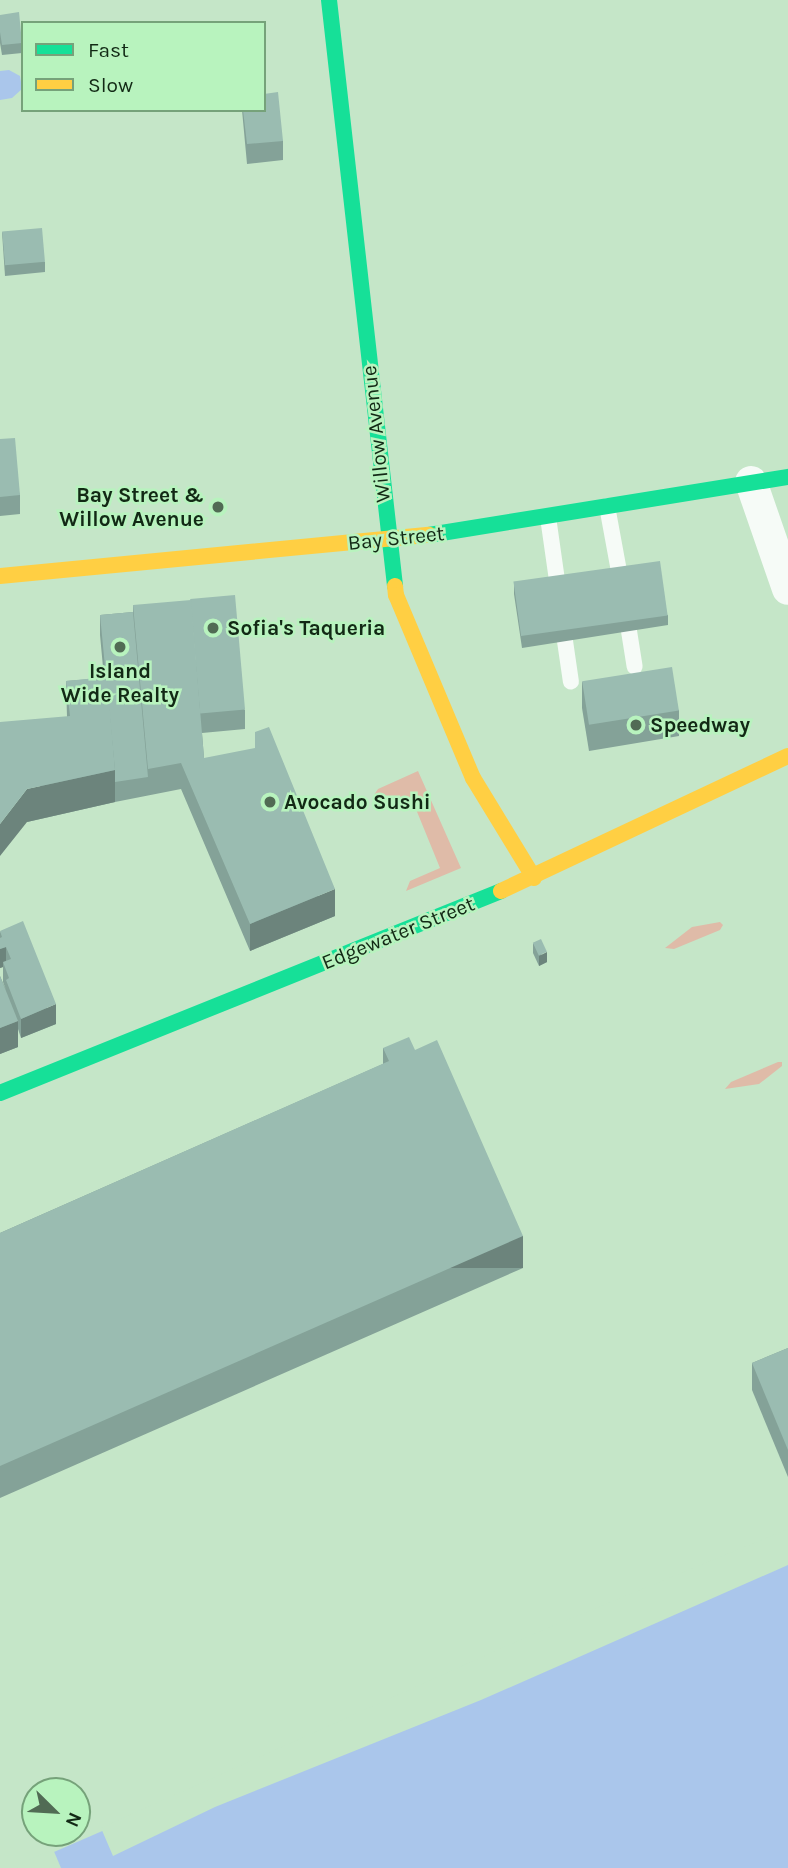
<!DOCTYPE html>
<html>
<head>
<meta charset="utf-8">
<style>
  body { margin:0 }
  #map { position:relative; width:788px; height:1868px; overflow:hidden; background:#c5e6c8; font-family:Karla,sans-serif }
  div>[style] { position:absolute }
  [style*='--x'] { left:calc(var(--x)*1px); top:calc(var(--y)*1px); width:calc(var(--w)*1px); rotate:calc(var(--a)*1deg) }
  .green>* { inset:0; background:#dfbba8 }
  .water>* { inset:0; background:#aac6eb }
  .pier>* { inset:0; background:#c5e6c8 }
  .lane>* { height:16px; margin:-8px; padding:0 8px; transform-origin:8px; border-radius:8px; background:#f6fbf7 }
  .street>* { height:32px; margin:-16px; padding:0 16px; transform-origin:16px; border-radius:16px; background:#f6fbf7 }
  .fast>* { height:16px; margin:-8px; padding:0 8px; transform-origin:8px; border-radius:8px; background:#16e098 }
  .slow>* { height:16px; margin:-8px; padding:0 8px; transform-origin:8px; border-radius:8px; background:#ffcf43 }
  .wall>* { inset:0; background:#84a298 }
  .shaded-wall>* { inset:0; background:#6c847c; transform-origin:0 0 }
  .building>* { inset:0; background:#9abcb1; transform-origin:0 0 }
  .dots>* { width:19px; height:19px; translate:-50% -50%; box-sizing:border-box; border:4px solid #b8f3be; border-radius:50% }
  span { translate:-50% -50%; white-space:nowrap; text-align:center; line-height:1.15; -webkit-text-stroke:5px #b8f3be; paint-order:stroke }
  .street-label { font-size:21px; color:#122915 }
  .poi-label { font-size:21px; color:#122915; font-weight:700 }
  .right { translate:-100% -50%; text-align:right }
  .left { translate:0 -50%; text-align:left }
  .legend { position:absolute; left:21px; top:21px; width:245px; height:91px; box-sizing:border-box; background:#b8f3be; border:2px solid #76a27a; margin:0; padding:9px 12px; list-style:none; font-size:21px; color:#122915 }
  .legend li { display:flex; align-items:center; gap:14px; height:35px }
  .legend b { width:35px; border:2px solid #76a27a }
  .north { position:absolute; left:21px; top:1777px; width:70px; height:70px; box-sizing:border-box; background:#b8f3be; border:2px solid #76a27a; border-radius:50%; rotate:114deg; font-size:19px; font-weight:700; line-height:28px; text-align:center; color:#122915 }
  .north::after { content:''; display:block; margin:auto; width:24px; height:32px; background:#516b54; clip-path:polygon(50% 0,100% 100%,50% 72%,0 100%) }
</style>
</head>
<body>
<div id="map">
  <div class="green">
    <div style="clip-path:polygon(418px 771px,461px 868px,406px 891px,410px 881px,440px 868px,411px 797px,382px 807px,377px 805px,374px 795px,378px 789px)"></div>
    <div style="clip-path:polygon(720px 922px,723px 925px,720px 930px,674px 949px,665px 948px,692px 927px)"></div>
    <div style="clip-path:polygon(778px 1062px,782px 1062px,782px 1066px,759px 1084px,725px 1089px,731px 1082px)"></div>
  </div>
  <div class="water">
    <div style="clip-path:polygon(9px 70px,20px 76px,22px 89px,12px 98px,0 100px,0 71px)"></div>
    <div style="clip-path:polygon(788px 1533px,788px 1868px,20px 1868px,54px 1852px)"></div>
  </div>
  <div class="pier">
    <div style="clip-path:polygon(788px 1529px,788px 1565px,481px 1700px,215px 1807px,113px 1856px,101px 1828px,538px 1632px)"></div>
    <div style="clip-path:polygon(53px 1849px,61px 1868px,17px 1868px,18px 1865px)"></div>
  </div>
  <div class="lane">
    <div style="--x:607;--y:506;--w:72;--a:79.6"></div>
    <div style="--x:548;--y:517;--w:71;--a:81.9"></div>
    <div style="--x:629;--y:631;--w:36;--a:81"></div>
    <div style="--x:565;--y:641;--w:41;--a:81.7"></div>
  </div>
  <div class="street">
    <div style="--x:751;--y:482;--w:113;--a:70.9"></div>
  </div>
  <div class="fast">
    <div style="--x:329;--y:0;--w:590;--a:83.57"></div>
    <div style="--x:429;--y:535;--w:364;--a:-9.2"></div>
    <div style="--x:0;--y:1093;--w:540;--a:-21.96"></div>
  </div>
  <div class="slow">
    <div style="--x:0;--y:576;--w:431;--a:-5.5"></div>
    <div style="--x:395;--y:586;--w:9;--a:84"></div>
    <div style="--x:396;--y:595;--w:199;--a:67.2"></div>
    <div style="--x:473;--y:778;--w:117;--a:58.6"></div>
    <div style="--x:501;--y:891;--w:317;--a:-25.2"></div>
  </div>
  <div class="wall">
    <div style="clip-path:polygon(0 15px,22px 43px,22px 53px,2px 55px,0 43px)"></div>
    <div style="clip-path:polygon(242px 110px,264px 110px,283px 141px,283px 160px,247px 164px)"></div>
    <div style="clip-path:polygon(2px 232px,45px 262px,45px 272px,5px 276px)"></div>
    <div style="clip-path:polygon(0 439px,20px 495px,20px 514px,0 516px)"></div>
    <div style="clip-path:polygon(514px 584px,668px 615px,668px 625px,522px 648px,514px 594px)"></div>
    <div style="clip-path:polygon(133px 605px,245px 710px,245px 729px,202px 733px,204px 758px,335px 916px,250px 951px,181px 789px,115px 802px,27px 822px,67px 717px,66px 681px,104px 678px,100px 635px,100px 615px,133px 612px)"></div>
    <div style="clip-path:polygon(582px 682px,679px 710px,679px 736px,589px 751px,582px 708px)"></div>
    <div style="clip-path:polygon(0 931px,56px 1024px,21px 1038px,18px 1029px,18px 1047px,0 1054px,0 976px,6px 990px,3px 982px,3px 967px,0 968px)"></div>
    <div style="clip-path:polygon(533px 943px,547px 962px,539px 966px,533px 953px)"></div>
    <div style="clip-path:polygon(383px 1048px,415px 1050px,523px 1268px,0 1498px,0 1233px,383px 1064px)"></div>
    <div style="clip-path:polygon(788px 1348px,788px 1477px,752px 1390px,752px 1363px)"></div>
  </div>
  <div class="shaded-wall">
    <div style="clip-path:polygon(115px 770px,115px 802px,27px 822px,0 856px,0 824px,27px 789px)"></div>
    <div style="clip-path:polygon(335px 889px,335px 916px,250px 951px,250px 924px)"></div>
    <div style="clip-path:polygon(6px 947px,6px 966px,3px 962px,3px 967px,0 968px,0 949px)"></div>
    <div style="clip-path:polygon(547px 952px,547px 962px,539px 966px,539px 956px)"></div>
    <div style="clip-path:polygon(56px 1004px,56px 1024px,21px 1038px,21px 1019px)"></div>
    <div style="clip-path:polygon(18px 1021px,18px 1047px,0 1054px,0 1028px)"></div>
    <div style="left:523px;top:1236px;width:32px;height:571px;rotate:90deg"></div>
  </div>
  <div class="building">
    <div style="clip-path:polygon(19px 12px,22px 43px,2px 45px,0 32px,0 15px)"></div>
    <div style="clip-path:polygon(278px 92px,283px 141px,247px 144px,243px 110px,264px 110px,264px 94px)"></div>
    <div style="left:42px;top:228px;width:34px;height:40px;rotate:85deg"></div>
    <div style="clip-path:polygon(15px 438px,20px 495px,0 497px,0 439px)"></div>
    <div style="left:660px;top:561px;width:55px;height:148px;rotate:82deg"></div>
    <div style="left:235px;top:595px;width:115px;height:45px;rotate:85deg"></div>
    <div style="clip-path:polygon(191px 600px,204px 758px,255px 748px,255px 732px,269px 727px,335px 889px,250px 924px,181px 763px,148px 769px,133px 605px)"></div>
    <div style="clip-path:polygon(133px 612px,148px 777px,115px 782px,115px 770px,100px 615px)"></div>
    <div style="left:672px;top:667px;width:44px;height:91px;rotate:81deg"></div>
    <div style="clip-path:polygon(107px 677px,115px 770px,27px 789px,0 824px,0 722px,70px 716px,66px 681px)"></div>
    <div style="clip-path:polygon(23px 921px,56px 1004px,21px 1019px,6px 980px,9px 978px,3px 962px,11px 959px,6px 947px,0 949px,0 938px,2px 937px,0 931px)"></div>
    <div style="left:541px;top:939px;width:14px;height:9px;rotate:65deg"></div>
    <div style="clip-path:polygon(0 976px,18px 1021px,0 1028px)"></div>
    <div style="clip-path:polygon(409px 1037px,415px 1050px,437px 1040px,523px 1236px,0 1466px,0 1233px,389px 1061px,383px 1048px)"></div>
    <div style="clip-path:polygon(788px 1348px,788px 1450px,752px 1363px)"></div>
  </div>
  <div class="dots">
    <div style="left:218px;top:507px;background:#516b54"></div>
    <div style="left:213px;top:628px;background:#516b54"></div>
    <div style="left:120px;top:647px;background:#516b54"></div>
    <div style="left:636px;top:725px;background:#516b54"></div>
    <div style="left:270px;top:802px;background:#516b54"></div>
  </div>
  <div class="street-label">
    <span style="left:376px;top:434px;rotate:-96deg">Willow Avenue</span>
    <span style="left:396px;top:538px;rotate:-6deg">Bay Street</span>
    <span style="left:398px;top:933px;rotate:-22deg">Edgewater Street</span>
  </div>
  <div class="poi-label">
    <span class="right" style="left:204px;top:507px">Bay Street &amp;<br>Willow Avenue</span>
    <span class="left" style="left:227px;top:628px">Sofia's Taqueria</span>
    <span style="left:120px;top:683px">Island<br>Wide Realty</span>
    <span class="left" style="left:650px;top:725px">Speedway</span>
    <span class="left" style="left:284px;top:802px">Avocado Sushi</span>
  </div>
  <ul class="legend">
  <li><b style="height:9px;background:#16e098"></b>Fast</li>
  <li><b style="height:9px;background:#ffcf43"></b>Slow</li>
  </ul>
  <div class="north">N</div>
</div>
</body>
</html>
